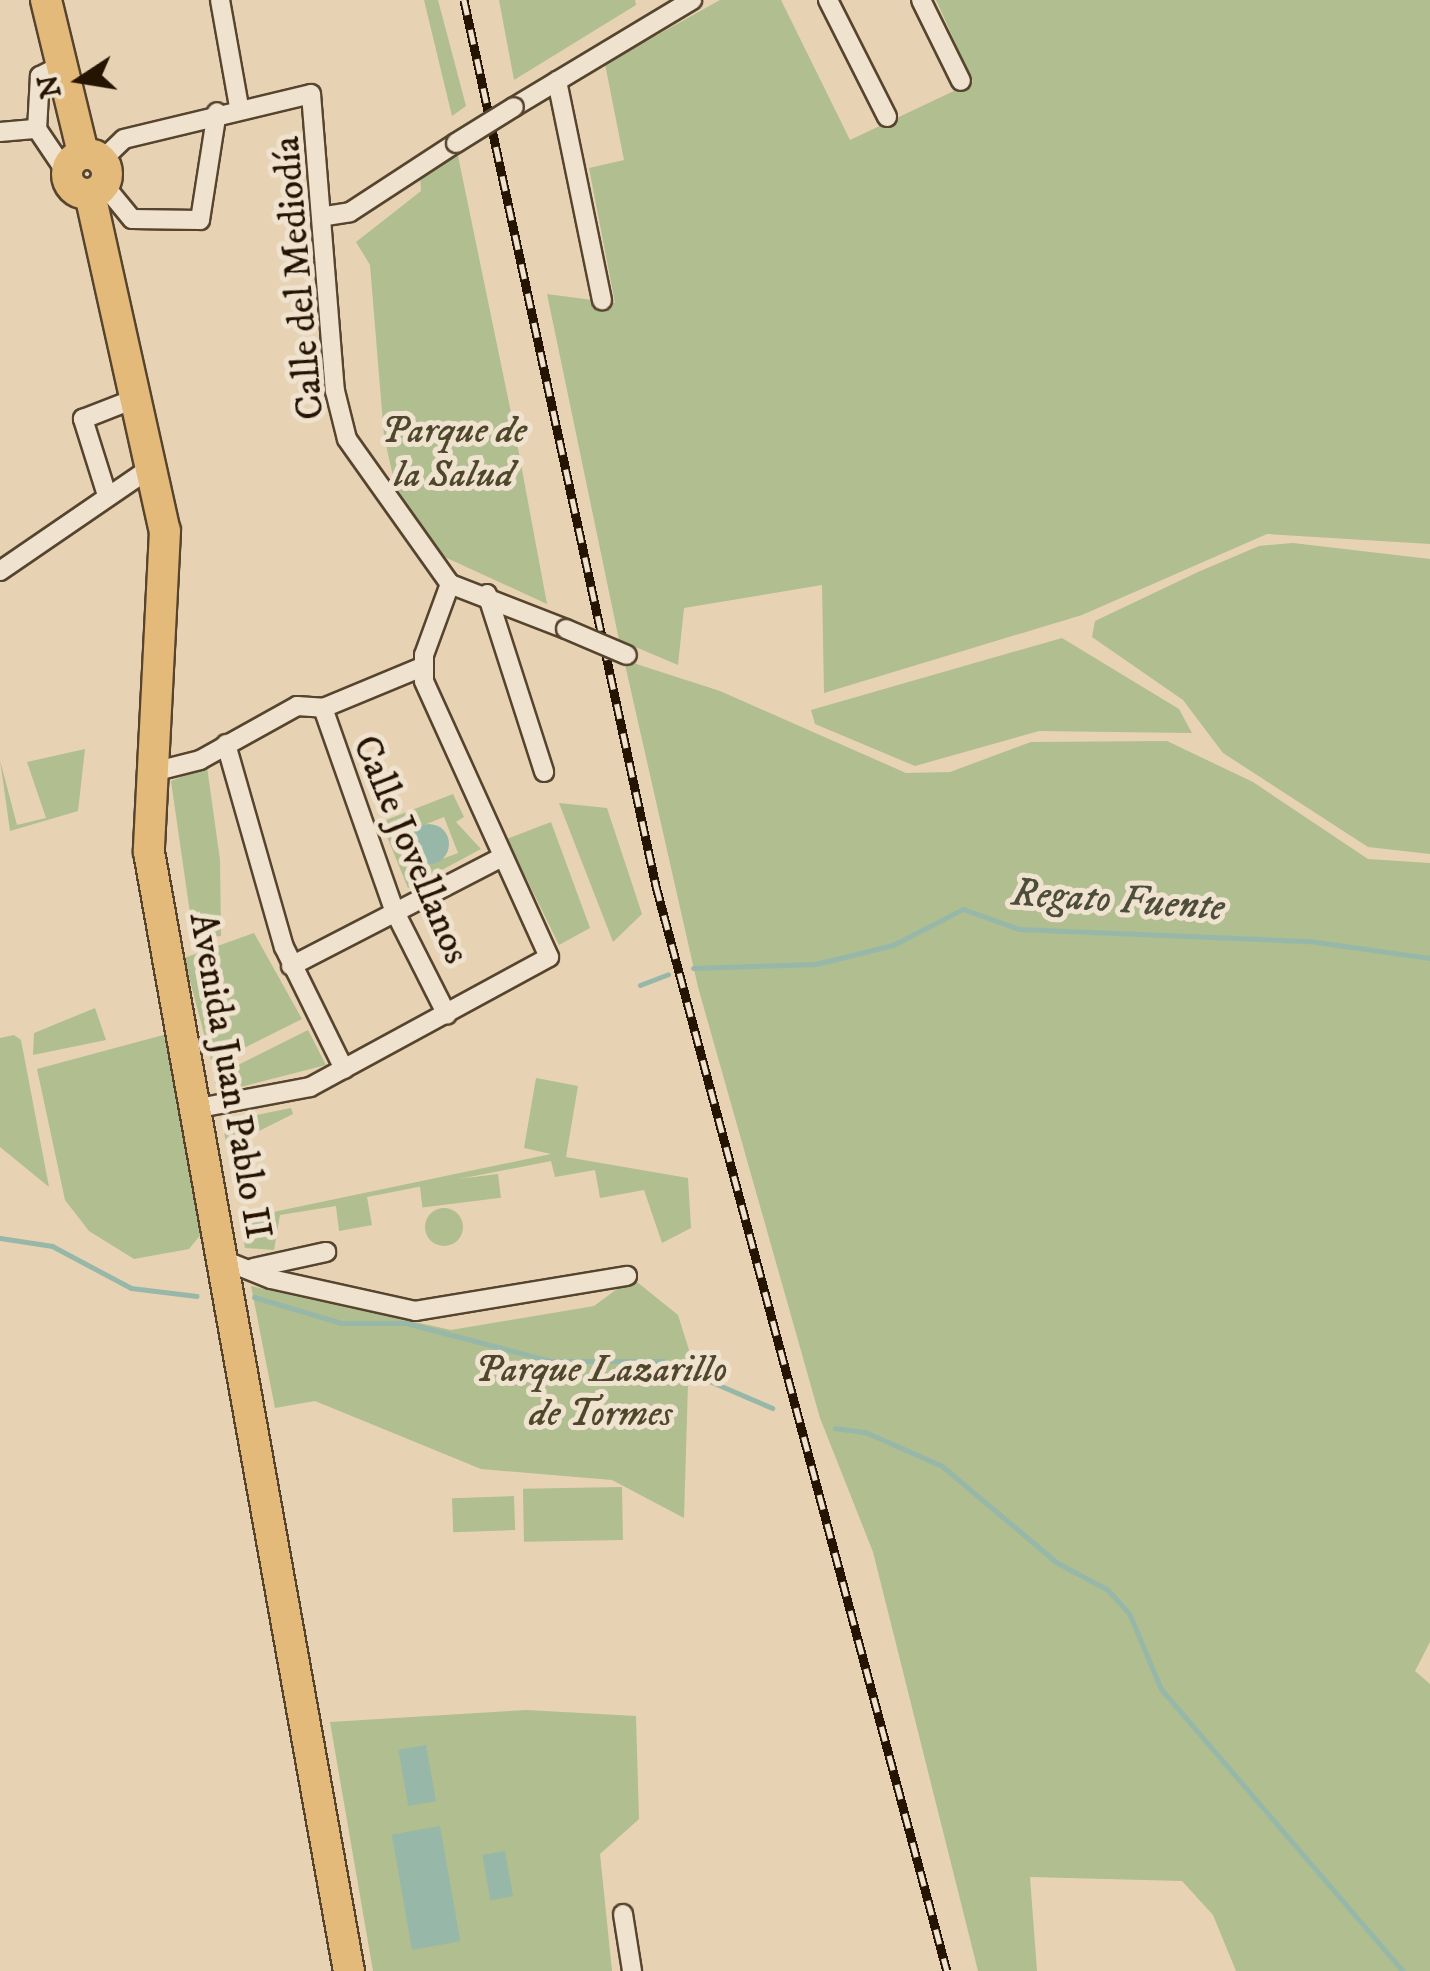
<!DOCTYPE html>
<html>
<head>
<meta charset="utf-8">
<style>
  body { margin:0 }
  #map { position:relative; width:1430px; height:1971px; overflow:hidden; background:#e7d3b3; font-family:"IM FELL DW Pica",serif }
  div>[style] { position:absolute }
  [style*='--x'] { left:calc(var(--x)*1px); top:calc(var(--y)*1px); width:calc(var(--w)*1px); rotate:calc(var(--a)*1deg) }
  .green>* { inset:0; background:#b0be90; transform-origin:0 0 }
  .round { border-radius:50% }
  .water>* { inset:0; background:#97b8a9; transform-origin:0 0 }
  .stream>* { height:5px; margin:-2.5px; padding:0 2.5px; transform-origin:2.5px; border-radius:2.5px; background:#97b8a9 }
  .roads { filter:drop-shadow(2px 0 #56442e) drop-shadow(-2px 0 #56442e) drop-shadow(0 2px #56442e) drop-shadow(0 -2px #56442e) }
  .minor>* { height:18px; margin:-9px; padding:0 9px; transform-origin:9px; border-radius:9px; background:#efe2ce }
  .trunk>* { height:30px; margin:-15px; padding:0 15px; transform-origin:15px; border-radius:15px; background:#e4ba7a }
  .trunk>.ring { margin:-15px; padding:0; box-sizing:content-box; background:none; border:30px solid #e4ba7a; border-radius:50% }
  .rail>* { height:9px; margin-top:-4.5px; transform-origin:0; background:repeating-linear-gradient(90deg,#efe2ce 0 15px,#251401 0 30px); box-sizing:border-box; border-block:2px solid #251401 }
  .bridges { filter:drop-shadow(2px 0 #56442e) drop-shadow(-2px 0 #56442e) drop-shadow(0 2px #56442e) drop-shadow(0 -2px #56442e) }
  .minor-bridge>* { height:18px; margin:-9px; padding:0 9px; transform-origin:9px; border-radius:9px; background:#efe2ce }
  span { translate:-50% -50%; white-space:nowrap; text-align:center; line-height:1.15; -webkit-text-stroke:10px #efe2ce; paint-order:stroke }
  .street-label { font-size:38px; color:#251401 }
  .park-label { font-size:38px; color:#4f472c; font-style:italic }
  .water-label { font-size:40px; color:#4d4d3c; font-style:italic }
  .north { position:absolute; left:30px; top:30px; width:100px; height:100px; -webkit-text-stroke:8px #efe2ce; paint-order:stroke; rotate:258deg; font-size:28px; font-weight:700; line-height:40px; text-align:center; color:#251401 }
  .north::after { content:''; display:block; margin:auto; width:35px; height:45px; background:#251401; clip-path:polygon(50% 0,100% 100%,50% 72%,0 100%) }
</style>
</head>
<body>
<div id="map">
  <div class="green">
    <div style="clip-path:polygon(424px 0,438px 0,466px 106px,452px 116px)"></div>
    <div style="clip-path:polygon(499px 0,635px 0,636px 5px,514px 80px)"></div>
    <div style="clip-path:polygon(720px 0,781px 0,850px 140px,973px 82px,936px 0,1430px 0,1430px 544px,1267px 534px,1082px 615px,824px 693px,822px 585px,684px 608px,678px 665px,619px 640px,547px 294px,615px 303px,589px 168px,624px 160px,605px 64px)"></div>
    <div style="clip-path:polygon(457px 151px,515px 432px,547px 604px,438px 554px,395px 485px,384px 436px,370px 265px,356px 242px,421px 191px,420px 175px)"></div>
    <div style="clip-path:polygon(1293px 543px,1430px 559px,1430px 854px,1368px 847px,1223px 753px,1183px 700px,1092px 637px,1095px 621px,1198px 572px,1259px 546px)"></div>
    <div style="clip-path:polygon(1062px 638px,1179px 709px,1192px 733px,1039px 731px,915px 766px,815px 724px,811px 710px)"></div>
    <div style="clip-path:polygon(624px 660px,720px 691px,906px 773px,950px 772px,1031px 742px,1167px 741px,1253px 782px,1368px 859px,1430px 863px,1430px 1642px,1415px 1671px,1430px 1684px,1430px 1971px,1236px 1971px,1213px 1915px,1182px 1881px,1030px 1877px,1037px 1971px,978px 1971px,873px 1552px,820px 1418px,698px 987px)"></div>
    <div style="clip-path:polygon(85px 749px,78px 811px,10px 831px,0 760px,17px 825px,46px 818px,27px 762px)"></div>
    <div style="clip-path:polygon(207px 767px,220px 860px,221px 936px,212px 937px,193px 934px,171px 781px)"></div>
    <div style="clip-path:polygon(evenodd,453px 794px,464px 817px,456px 822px,481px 849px,408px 888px,381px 822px,453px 794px,444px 817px,458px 853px,413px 870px,399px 835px,444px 817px)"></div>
    <div style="clip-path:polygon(559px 803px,607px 808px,642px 914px,613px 942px)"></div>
    <div style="clip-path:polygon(551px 822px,590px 928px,559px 945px,507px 839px)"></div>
    <div style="clip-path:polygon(254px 933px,302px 1019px,212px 1064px,184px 958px)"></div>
    <div style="clip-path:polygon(95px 1008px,106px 1040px,33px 1055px,34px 1033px)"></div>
    <div style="clip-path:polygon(308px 1030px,326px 1065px,217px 1093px,214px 1077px)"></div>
    <div style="clip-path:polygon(167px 1034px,202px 1233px,189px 1249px,134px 1259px,89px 1231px,65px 1200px,37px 1069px)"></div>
    <div style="clip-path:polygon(14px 1035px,21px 1040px,49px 1187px,0 1147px,0 1038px)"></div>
    <div style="clip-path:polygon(536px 1078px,578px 1086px,566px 1157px,688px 1178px,691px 1228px,662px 1243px,644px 1190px,600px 1198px,595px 1170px,555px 1177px,551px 1161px,367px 1197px,372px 1225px,339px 1231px,336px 1206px,280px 1215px,274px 1250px,245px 1248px,240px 1219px,551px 1154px,524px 1148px)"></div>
    <div style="clip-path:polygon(291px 1108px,293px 1114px,227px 1147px,222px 1122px)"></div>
    <div style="left:498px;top:1174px;width:24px;height:79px;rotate:83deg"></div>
    <div class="round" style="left:425px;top:1208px;width:38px;height:38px"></div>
    <div style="clip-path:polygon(632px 1278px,678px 1315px,689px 1350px,684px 1518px,612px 1480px,481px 1469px,315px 1401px,275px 1408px,251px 1286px,451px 1330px,594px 1306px)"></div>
    <div style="left:622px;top:1487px;width:53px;height:99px;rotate:89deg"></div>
    <div style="left:514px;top:1496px;width:34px;height:62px;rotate:88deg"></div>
    <div style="clip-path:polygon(526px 1710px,636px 1716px,639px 1819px,600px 1854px,612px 1971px,373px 1971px,330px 1722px)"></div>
  </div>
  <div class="water">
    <div class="round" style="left:409px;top:824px;width:40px;height:40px"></div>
    <div style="left:426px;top:1745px;width:57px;height:28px;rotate:80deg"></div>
    <div style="left:440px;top:1826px;width:117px;height:49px;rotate:80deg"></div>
    <div style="left:505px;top:1851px;width:46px;height:23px;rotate:80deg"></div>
  </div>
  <div class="stream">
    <div style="--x:693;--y:968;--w:123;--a:-1.9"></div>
    <div style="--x:816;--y:964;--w:79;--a:-13.9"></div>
    <div style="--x:893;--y:945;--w:79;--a:-27.2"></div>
    <div style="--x:963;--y:909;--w:59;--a:19.7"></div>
    <div style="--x:1019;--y:929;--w:290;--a:2.4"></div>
    <div style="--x:1309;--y:941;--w:122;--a:8"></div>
    <div style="--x:640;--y:985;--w:30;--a:-21"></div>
    <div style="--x:0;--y:1238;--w:53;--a:8.7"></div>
    <div style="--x:52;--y:1246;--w:89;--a:28"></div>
    <div style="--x:131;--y:1288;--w:66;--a:6.9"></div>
    <div style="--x:254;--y:1297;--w:91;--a:16.6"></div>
    <div style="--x:341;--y:1323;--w:65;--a:0"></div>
    <div style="--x:406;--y:1323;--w:150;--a:14.7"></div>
    <div style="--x:551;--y:1361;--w:112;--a:0"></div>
    <div style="--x:663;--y:1361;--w:119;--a:23.3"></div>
    <div style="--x:835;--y:1428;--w:30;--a:8"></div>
    <div style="--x:865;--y:1432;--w:84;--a:23.8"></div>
    <div style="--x:942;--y:1466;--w:149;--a:40.1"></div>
    <div style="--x:1056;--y:1562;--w:59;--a:28.3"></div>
    <div style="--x:1108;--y:1590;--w:31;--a:48"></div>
    <div style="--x:1129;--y:1613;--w:82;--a:67.2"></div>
    <div style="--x:1161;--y:1689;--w:372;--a:49.4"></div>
  </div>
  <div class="roads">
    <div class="minor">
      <div style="--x:220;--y:0;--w:109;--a:79.9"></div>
      <div style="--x:828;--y:0;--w:131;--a:63.2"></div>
      <div style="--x:921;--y:0;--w:90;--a:63.7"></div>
      <div style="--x:62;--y:65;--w:25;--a:153"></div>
      <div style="--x:40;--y:76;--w:53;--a:93.2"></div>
      <div style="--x:37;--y:129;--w:52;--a:56"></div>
      <div style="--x:557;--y:81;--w:224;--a:78.4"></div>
      <div style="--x:514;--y:107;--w:208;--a:-31"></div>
      <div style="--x:0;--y:132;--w:37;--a:-5"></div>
      <div style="--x:102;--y:160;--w:30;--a:-44"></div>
      <div style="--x:124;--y:139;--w:192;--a:-13.5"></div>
      <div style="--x:311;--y:94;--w:298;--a:85.4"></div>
      <div style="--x:335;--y:391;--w:49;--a:76"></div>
      <div style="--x:347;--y:439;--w:178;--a:54.6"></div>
      <div style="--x:450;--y:584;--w:124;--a:21.2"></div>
      <div style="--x:104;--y:185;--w:44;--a:50.5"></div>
      <div style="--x:132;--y:219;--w:68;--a:0.8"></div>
      <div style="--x:200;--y:220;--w:109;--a:-81.1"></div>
      <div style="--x:326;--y:216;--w:24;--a:-9"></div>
      <div style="--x:350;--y:212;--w:126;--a:-33.1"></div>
      <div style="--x:106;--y:492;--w:77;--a:-107.5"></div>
      <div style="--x:83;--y:419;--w:58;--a:-21.3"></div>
      <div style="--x:0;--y:571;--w:184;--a:-34.4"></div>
      <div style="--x:487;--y:594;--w:187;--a:72.2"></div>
      <div style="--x:323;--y:708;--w:216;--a:70.6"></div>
      <div style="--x:395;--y:912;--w:115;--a:63.2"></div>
      <div style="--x:226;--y:744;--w:211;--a:74.1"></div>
      <div style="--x:284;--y:947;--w:136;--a:63.8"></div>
      <div style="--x:149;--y:773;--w:53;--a:-14.3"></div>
      <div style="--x:200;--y:760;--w:111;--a:-29.1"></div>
      <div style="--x:297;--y:706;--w:26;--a:4"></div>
      <div style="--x:323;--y:708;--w:107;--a:-22.5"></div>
      <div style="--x:291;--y:966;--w:237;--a:-27.3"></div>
      <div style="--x:194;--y:1109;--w:118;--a:-10.7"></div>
      <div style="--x:310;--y:1087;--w:272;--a:-28.5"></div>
      <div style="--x:549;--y:957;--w:303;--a:-114.4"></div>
      <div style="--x:424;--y:681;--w:26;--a:-90"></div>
      <div style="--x:424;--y:655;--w:76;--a:-69.9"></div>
      <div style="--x:221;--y:1259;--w:54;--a:21.8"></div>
      <div style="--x:271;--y:1279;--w:148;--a:12.5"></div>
      <div style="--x:415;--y:1311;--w:215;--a:-9.4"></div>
      <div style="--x:253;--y:1268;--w:75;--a:-12.4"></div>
      <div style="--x:623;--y:1914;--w:58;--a:81"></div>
    </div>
    <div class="trunk">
      <div style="--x:46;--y:0;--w:157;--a:76.4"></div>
      <div class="ring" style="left:67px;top:154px;width:10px;height:10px"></div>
      <div style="--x:90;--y:194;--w:345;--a:77.5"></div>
      <div style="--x:165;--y:531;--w:321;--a:92.9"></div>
      <div style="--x:149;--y:852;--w:1137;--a:79.87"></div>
    </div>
  </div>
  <div class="rail">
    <div style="--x:464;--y:0;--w:907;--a:77.77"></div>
    <div style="--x:656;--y:886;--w:1123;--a:74.99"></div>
  </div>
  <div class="bridges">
    <div class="minor-bridge">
      <div style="--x:456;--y:143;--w:68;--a:-31.8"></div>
      <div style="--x:566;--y:629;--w:66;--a:23.1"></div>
    </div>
  </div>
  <div class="street-label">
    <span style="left:300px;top:278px;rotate:-95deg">Calle del Mediodía</span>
    <span style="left:410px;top:850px;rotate:67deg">Calle Jovellanos</span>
    <span style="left:229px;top:1076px;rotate:80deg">Avenida Juan Pablo II</span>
  </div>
  <div class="park-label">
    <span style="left:454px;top:454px">Parque de<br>la Salud</span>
    <span style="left:601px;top:1393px">Parque Lazarillo<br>de Tormes</span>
  </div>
  <div class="water-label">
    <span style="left:1118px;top:901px;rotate:4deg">Regato Fuente</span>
  </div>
  <div class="north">N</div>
</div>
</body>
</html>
